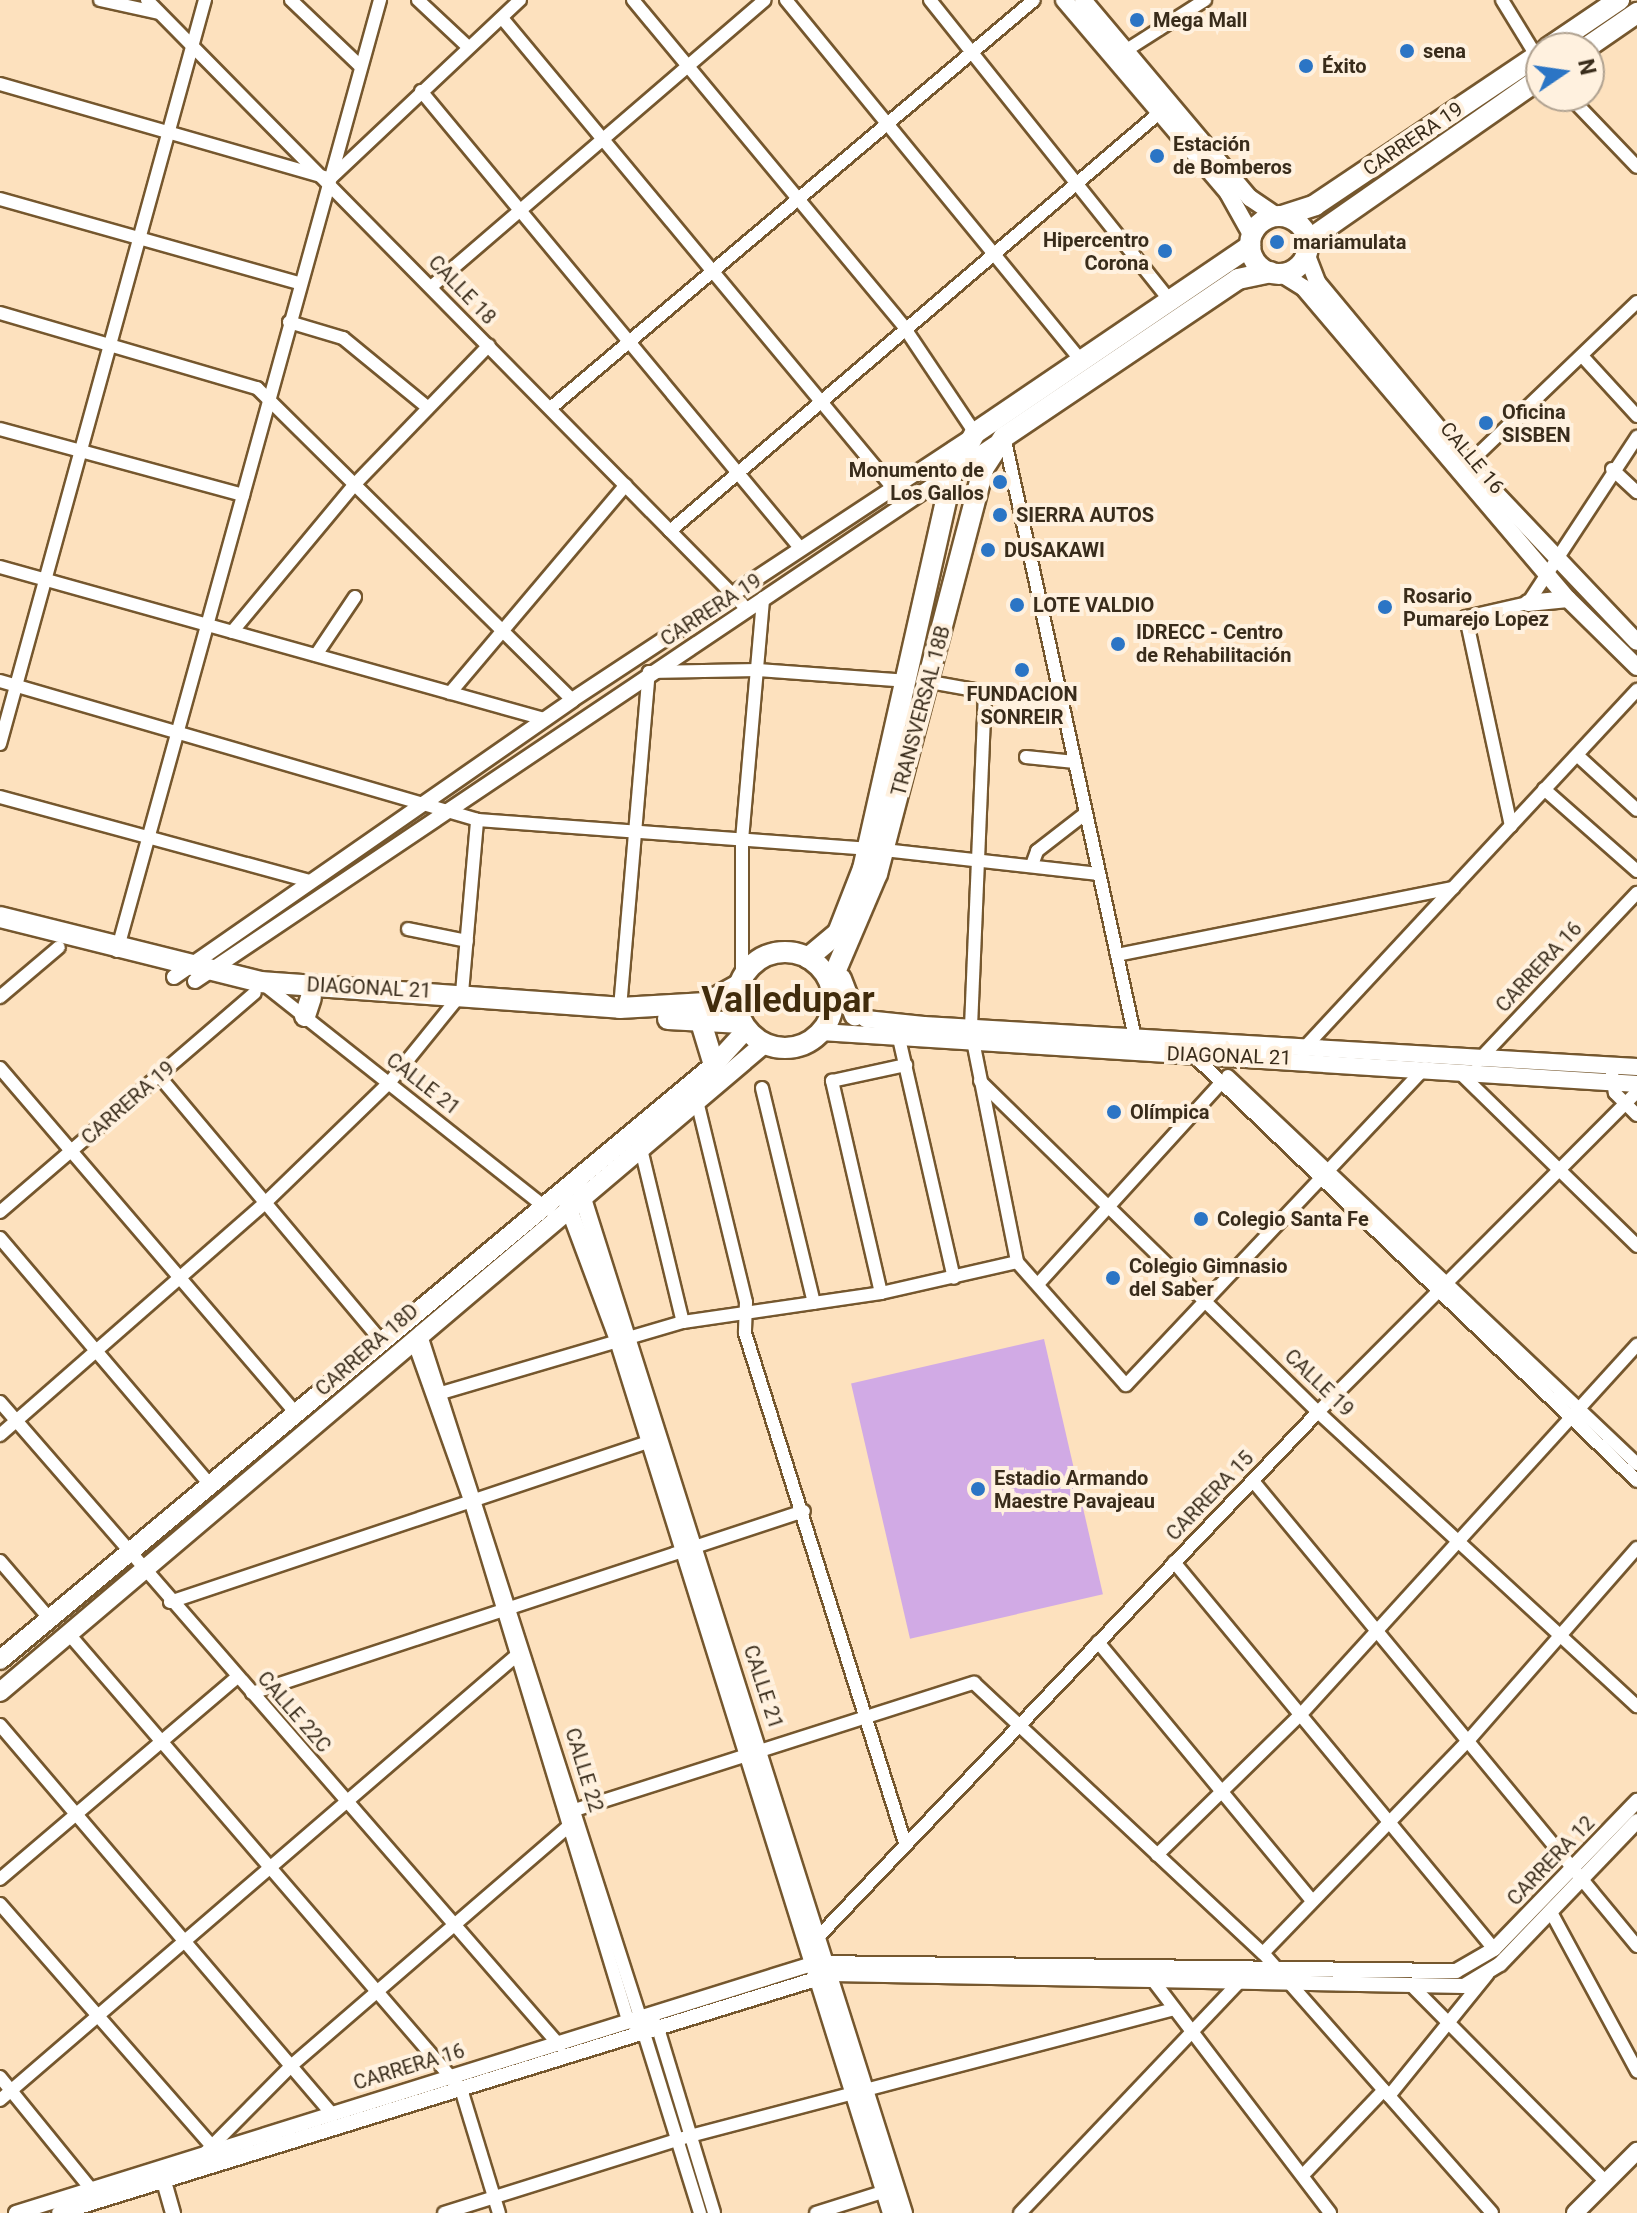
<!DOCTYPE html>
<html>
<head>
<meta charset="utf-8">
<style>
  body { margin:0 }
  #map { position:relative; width:1637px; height:2213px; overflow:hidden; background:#fde1be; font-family:Roboto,sans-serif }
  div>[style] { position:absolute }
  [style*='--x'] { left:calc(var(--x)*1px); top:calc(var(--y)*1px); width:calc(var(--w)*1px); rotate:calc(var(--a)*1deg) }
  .green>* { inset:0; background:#d1aae5; transform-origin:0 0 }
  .roads { filter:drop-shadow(2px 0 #75572e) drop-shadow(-2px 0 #75572e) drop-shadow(0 2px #75572e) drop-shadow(0 -2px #75572e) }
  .minor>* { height:12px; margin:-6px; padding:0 6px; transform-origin:6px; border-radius:6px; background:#fff }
  .tertiary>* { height:14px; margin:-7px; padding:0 7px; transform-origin:7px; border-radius:7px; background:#fff }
  .secondary>* { height:16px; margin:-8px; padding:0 8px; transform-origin:8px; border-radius:8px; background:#fff }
  .primary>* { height:18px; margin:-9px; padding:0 9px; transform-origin:9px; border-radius:9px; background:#fff }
  .trunk>* { height:20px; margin:-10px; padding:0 10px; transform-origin:10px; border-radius:10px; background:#fff }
  .trunk>.ring { margin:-10px; padding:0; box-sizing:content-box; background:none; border:20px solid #fff; border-radius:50% }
  .dots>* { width:22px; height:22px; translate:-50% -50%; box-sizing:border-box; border:4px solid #fff1df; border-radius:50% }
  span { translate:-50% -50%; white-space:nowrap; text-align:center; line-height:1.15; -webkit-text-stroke:8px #fff1df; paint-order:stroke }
  .poi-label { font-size:20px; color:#392c1b; font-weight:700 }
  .left { translate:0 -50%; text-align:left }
  .right { translate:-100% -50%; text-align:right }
  .street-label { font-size:20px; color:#392c1b }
  .town-label { font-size:36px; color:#412c0c; font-weight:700 }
  .north { position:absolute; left:1525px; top:32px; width:80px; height:80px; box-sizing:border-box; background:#fff1df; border:2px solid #b0a291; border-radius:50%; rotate:77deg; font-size:22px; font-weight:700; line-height:32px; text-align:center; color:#392c1b }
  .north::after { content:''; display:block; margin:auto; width:28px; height:36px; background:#2b75c5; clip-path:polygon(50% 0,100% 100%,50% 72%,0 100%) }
</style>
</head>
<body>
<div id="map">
  <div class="green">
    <div style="left:1044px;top:1339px;width:262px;height:198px;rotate:77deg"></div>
  </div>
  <div class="roads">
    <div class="minor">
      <div style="--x:100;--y:0;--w:60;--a:12.4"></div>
      <div style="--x:147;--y:0;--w:855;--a:45.43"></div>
      <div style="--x:291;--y:0;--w:95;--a:43.7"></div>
      <div style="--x:418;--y:0;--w:69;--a:43.2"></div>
      <div style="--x:633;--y:0;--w:425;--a:50.3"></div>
      <div style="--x:904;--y:327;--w:128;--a:56.2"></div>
      <div style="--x:786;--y:0;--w:469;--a:50.7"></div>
      <div style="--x:930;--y:0;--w:388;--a:51.4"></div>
      <div style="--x:1502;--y:0;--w:73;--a:58.5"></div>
      <div style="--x:502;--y:18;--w:610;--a:50.25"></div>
      <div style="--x:1125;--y:51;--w:95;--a:-32.5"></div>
      <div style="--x:0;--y:84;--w:340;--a:16"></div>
      <div style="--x:421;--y:91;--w:595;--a:50.32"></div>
      <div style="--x:1569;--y:96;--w:98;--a:46.2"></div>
      <div style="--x:330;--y:179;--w:261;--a:-43.3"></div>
      <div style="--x:0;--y:199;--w:311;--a:15.7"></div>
      <div style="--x:431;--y:287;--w:440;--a:-40.7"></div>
      <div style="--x:0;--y:313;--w:268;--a:16.3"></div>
      <div style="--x:257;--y:388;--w:443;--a:44.7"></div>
      <div style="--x:289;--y:322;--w:56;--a:16.5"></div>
      <div style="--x:343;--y:338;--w:109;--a:39.4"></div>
      <div style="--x:1583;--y:357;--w:80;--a:47.5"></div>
      <div style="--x:553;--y:406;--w:629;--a:-40.17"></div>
      <div style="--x:0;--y:429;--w:252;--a:15.2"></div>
      <div style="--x:1004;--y:436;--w:616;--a:77.72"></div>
      <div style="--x:1468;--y:464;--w:234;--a:-43.8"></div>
      <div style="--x:1612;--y:469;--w:34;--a:43"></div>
      <div style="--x:670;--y:531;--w:643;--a:-40.52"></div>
      <div style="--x:0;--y:567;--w:565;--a:15.61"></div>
      <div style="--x:232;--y:632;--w:191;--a:-50.3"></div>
      <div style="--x:354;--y:485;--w:194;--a:-46"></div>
      <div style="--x:316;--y:655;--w:70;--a:-56.1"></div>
      <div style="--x:0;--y:681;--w:497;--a:16.2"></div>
      <div style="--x:477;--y:820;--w:392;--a:4.2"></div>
      <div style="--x:930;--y:682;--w:135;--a:10.2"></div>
      <div style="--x:450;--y:693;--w:272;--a:-49.8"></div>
      <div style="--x:0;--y:744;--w:772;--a:-74.6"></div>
      <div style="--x:1577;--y:755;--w:81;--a:42.5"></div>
      <div style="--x:1026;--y:757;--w:49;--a:5.8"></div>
      <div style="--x:1544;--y:789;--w:124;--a:41.4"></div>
      <div style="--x:0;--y:797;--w:320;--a:15.2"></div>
      <div style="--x:1511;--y:826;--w:214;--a:-102.2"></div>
      <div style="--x:1466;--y:617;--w:64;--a:-12.7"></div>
      <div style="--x:1528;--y:603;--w:199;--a:-56.7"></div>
      <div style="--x:884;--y:850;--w:216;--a:6.4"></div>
      <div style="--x:1032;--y:865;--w:15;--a:-70"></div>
      <div style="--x:1037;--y:851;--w:62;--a:-37.8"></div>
      <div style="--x:408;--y:929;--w:60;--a:11.5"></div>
      <div style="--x:117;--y:951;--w:987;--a:-74.54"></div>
      <div style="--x:1117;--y:955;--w:343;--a:-11.3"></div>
      <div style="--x:742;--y:978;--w:138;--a:-90"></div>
      <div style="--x:742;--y:840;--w:243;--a:-85"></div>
      <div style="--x:266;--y:986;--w:361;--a:38.4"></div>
      <div style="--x:0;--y:997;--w:77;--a:-40.3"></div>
      <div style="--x:620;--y:1008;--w:337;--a:-85.1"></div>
      <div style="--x:649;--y:672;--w:109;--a:-1.1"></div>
      <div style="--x:758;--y:670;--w:151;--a:4.2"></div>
      <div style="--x:971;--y:1027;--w:336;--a:-87.6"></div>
      <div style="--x:898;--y:1034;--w:250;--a:77.1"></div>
      <div style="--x:973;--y:1041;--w:225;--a:78.7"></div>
      <div style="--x:1017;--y:1262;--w:164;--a:48.5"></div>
      <div style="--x:1126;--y:1385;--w:436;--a:-46.7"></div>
      <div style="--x:1307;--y:1045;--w:485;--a:-47.1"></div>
      <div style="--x:1193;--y:1055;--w:615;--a:43.81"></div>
      <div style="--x:1477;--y:1062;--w:233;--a:-46.6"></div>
      <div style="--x:1611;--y:1066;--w:27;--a:82"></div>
      <div style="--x:1615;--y:1093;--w:31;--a:45"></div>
      <div style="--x:0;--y:1068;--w:450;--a:49.4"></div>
      <div style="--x:1459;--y:1072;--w:249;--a:44.3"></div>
      <div style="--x:159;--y:1076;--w:347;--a:50"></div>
      <div style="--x:1228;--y:1076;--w:564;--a:43.49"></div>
      <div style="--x:980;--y:1081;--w:473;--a:44.4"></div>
      <div style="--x:1318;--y:1412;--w:434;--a:42.7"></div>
      <div style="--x:762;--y:1088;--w:221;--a:76.4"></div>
      <div style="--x:697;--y:1101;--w:207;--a:76.3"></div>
      <div style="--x:746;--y:1302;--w:31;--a:92"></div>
      <div style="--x:745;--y:1333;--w:535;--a:72.58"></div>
      <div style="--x:641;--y:1149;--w:178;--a:76.4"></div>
      <div style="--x:0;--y:1212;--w:336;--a:-40.7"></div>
      <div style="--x:0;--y:1238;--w:321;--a:49.6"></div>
      <div style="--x:1039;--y:1283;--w:273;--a:-47.7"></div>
      <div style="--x:881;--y:1293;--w:218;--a:-103"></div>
      <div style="--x:832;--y:1081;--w:76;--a:-12.2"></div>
      <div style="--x:420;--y:1332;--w:719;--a:72.19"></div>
      <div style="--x:640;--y:2017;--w:19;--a:25"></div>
      <div style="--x:657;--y:2025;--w:196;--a:73.1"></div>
      <div style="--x:413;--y:1340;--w:173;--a:70.4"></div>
      <div style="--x:471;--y:1503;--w:540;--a:73.11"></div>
      <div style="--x:628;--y:2020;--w:18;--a:34"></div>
      <div style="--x:643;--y:2030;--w:192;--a:72.7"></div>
      <div style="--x:441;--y:1393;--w:252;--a:-16.4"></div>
      <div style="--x:683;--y:1322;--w:200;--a:-8.3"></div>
      <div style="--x:881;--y:1293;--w:139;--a:-12.8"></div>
      <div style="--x:0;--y:1402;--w:853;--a:48.99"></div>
      <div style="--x:0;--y:1435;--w:354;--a:-41.2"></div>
      <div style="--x:266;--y:1202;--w:171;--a:-44.1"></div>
      <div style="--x:389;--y:1083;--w:116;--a:-51"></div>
      <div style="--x:462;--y:993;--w:174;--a:-85"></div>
      <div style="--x:1253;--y:1481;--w:603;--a:50.45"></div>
      <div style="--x:0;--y:1561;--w:75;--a:49.3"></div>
      <div style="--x:1174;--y:1562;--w:502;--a:50.41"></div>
      <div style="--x:170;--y:1602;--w:514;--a:-18.51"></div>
      <div style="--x:68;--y:1633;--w:602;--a:49.24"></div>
      <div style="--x:461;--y:2089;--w:130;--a:73"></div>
      <div style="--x:1098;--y:1642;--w:336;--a:50.4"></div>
      <div style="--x:252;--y:1693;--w:581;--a:-18.25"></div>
      <div style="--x:0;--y:1725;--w:510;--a:49.53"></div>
      <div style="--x:575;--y:1810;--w:419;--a:-17.7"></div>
      <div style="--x:974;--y:1683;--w:396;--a:43.1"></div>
      <div style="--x:1263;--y:1953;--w:346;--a:48.6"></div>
      <div style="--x:1157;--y:1855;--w:203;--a:-44.4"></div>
      <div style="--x:1302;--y:1713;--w:498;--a:-47.7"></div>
      <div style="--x:0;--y:1879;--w:311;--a:-40.4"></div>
      <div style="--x:0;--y:1904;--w:316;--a:48.8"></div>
      <div style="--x:1552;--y:1914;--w:179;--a:61.6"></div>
      <div style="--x:820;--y:1935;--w:722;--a:-46.4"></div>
      <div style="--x:1318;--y:1412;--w:452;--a:-45.1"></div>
      <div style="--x:1263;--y:1953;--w:293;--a:-46"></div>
      <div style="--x:1467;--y:1742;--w:258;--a:-48.8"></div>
      <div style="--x:1152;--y:1979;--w:294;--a:52.7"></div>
      <div style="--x:1414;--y:1988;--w:273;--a:45.3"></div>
      <div style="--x:0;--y:2077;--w:144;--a:50.9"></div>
      <div style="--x:1389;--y:2096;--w:156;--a:-51"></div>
      <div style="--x:0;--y:2100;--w:682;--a:-40.72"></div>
      <div style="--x:206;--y:2152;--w:122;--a:-45.3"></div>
      <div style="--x:292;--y:2065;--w:366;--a:-40.8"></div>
      <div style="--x:1303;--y:2175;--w:117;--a:-46.4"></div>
      <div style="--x:444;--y:2213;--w:258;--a:-17.4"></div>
      <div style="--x:690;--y:2136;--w:497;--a:-14.7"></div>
      <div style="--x:816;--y:2213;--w:77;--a:-17.5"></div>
      <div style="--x:1020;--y:2213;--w:320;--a:-46.5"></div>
    </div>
    <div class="tertiary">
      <div style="--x:174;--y:977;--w:485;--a:-34.8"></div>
      <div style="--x:572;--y:700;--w:479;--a:-33.4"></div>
      <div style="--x:195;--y:981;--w:963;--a:-33.9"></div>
      <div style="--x:161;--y:2171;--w:44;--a:74.1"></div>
      <div style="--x:16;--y:2213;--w:837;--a:-17.37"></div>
      <div style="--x:815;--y:1963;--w:641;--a:0.72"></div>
      <div style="--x:1456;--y:1971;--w:44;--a:-30.1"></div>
      <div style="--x:1494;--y:1949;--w:206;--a:-46"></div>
      <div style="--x:59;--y:2213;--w:809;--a:-17.18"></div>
      <div style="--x:832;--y:1974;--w:632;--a:1.09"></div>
      <div style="--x:1464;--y:1986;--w:42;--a:-31.4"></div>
      <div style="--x:1500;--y:1964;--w:198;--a:-46.2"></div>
    </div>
    <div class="secondary">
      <div style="--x:1064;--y:0;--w:253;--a:49.6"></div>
      <div style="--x:1228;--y:193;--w:49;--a:60.8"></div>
      <div style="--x:1083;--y:0;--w:259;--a:49.9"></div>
      <div style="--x:1250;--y:198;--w:32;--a:34"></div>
      <div style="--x:1306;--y:253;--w:31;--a:69"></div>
      <div style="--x:1317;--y:282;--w:236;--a:50.3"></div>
      <div style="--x:1468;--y:464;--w:245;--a:46.5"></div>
      <div style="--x:1280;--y:273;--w:28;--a:32"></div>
      <div style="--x:1304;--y:288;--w:408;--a:49.7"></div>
      <div style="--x:1568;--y:599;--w:97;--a:44.6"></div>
      <div style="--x:1528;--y:603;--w:40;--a:-5.7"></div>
      <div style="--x:832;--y:995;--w:42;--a:35.2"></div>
      <div style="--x:866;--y:1019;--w:58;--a:5.9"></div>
      <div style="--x:924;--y:1025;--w:714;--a:3.37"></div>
      <div style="--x:821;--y:1032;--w:818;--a:3.65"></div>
      <div style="--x:579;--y:1186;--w:1077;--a:72.44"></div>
      <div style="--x:565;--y:1198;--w:148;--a:69.5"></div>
      <div style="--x:617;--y:1337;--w:918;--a:72.63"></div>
      <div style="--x:1575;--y:2213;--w:88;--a:-45"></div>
    </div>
    <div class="primary">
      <div style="--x:0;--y:1660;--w:929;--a:-39.81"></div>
      <div style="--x:714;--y:1065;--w:47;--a:-47.6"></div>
      <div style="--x:0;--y:1692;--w:1002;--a:-40.3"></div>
    </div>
    <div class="trunk">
      <div style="--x:1548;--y:48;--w:86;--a:-34.1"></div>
      <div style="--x:1586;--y:48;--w:62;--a:-34.5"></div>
      <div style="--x:1282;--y:216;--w:35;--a:-18"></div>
      <div style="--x:1315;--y:205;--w:272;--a:-33.9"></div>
      <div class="ring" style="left:1250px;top:216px;width:38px;height:38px"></div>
      <div style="--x:1307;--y:241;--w:285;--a:-34.9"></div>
      <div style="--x:0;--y:917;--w:268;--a:14"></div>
      <div style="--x:260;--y:982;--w:361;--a:4.1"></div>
      <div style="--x:620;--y:1008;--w:86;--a:-3.3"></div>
      <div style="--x:706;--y:1003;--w:38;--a:-29"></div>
      <div class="ring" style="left:737px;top:952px;width:76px;height:76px"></div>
      <div style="--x:808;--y:958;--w:39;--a:-40"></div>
      <div style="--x:838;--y:933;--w:69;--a:-68.7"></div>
      <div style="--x:863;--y:869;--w:405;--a:-77.3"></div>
      <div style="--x:952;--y:474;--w:47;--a:-60.7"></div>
      <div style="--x:975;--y:433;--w:333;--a:-34.2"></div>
      <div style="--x:841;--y:979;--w:39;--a:69"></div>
      <div style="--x:830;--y:984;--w:120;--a:-66.9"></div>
      <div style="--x:877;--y:874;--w:419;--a:-75.3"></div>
      <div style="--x:983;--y:469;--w:38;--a:-57"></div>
      <div style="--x:1004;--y:437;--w:282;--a:-34"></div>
      <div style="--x:1238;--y:279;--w:33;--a:-12"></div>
      <div style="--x:305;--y:1016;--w:19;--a:-72"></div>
      <div style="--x:668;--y:1019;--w:74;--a:3.1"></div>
      <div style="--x:700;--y:1019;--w:48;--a:73.1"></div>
    </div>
  </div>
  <div class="dots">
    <div style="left:1137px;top:20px;background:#2b75c5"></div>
    <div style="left:1407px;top:51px;background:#2b75c5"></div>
    <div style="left:1306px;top:66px;background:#2b75c5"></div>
    <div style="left:1157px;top:156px;background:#2b75c5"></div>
    <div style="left:1277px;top:242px;background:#2b75c5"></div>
    <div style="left:1165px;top:251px;background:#2b75c5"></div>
    <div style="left:1486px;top:423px;background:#2b75c5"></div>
    <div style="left:1000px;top:482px;background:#2b75c5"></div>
    <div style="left:1000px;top:515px;background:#2b75c5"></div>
    <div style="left:988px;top:550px;background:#2b75c5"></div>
    <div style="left:1017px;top:605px;background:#2b75c5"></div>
    <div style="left:1385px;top:607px;background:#2b75c5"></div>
    <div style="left:1118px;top:644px;background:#2b75c5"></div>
    <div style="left:1022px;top:670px;background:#2b75c5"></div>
    <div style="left:1114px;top:1112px;background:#2b75c5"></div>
    <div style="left:1201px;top:1219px;background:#2b75c5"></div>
    <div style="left:1113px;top:1278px;background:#2b75c5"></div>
    <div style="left:978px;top:1489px;background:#2b75c5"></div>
  </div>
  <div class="poi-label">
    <span class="left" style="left:1153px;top:20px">Mega Mall</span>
    <span class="left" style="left:1423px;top:51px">sena</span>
    <span class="left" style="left:1322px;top:66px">Éxito</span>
    <span class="left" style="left:1173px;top:156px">Estación<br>de Bomberos</span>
    <span class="right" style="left:1149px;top:252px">Hipercentro<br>Corona</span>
    <span class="left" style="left:1293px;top:242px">mariamulata</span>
    <span class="left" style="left:1502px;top:424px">Oficina<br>SISBEN</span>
    <span class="right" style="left:984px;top:482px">Monumento de<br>Los Gallos</span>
    <span class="left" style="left:1016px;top:515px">SIERRA AUTOS</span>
    <span class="left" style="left:1004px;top:550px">DUSAKAWI</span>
    <span class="left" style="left:1403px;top:608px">Rosario<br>Pumarejo Lopez</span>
    <span class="left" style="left:1033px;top:605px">LOTE VALDIO</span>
    <span class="left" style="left:1136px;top:644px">IDRECC - Centro<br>de Rehabilitación</span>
    <span style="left:1022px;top:706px">FUNDACION<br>SONREIR</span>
    <span class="left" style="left:1130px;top:1112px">Olímpica</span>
    <span class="left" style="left:1217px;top:1219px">Colegio Santa Fe</span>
    <span class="left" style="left:1129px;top:1278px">Colegio Gimnasio<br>del Saber</span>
    <span class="left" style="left:994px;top:1490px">Estadio Armando<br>Maestre Pavajeau</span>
  </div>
  <div class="street-label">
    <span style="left:1413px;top:139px;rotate:-34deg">CARRERA 19</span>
    <span style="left:462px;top:290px;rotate:46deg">CALLE 18</span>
    <span style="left:1472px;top:458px;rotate:50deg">CALLE 16</span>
    <span style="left:711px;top:610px;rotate:-33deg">CARRERA 19</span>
    <span style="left:921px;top:711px;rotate:-75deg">TRANSVERSAL 18B</span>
    <span style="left:1539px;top:967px;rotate:-47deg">CARRERA 16</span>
    <span style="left:369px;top:988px;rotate:3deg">DIAGONAL 21</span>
    <span style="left:1229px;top:1056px;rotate:2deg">DIAGONAL 21</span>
    <span style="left:423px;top:1084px;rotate:38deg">CALLE 21</span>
    <span style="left:128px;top:1103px;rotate:-41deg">CARRERA 19</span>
    <span style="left:367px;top:1350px;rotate:-41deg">CARRERA 18D</span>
    <span style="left:1319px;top:1383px;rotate:44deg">CALLE 19</span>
    <span style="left:1210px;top:1496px;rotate:-46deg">CARRERA 15</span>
    <span style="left:763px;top:1687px;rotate:72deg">CALLE 21</span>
    <span style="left:294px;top:1712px;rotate:49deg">CALLE 22C</span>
    <span style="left:584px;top:1770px;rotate:73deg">CALLE 22</span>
    <span style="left:1551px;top:1861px;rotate:-46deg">CARRERA 12</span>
    <span style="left:409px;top:2067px;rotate:-17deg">CARRERA 16</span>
  </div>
  <div class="town-label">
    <span style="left:788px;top:1001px">Valledupar</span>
  </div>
  <div class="north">N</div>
</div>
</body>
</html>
